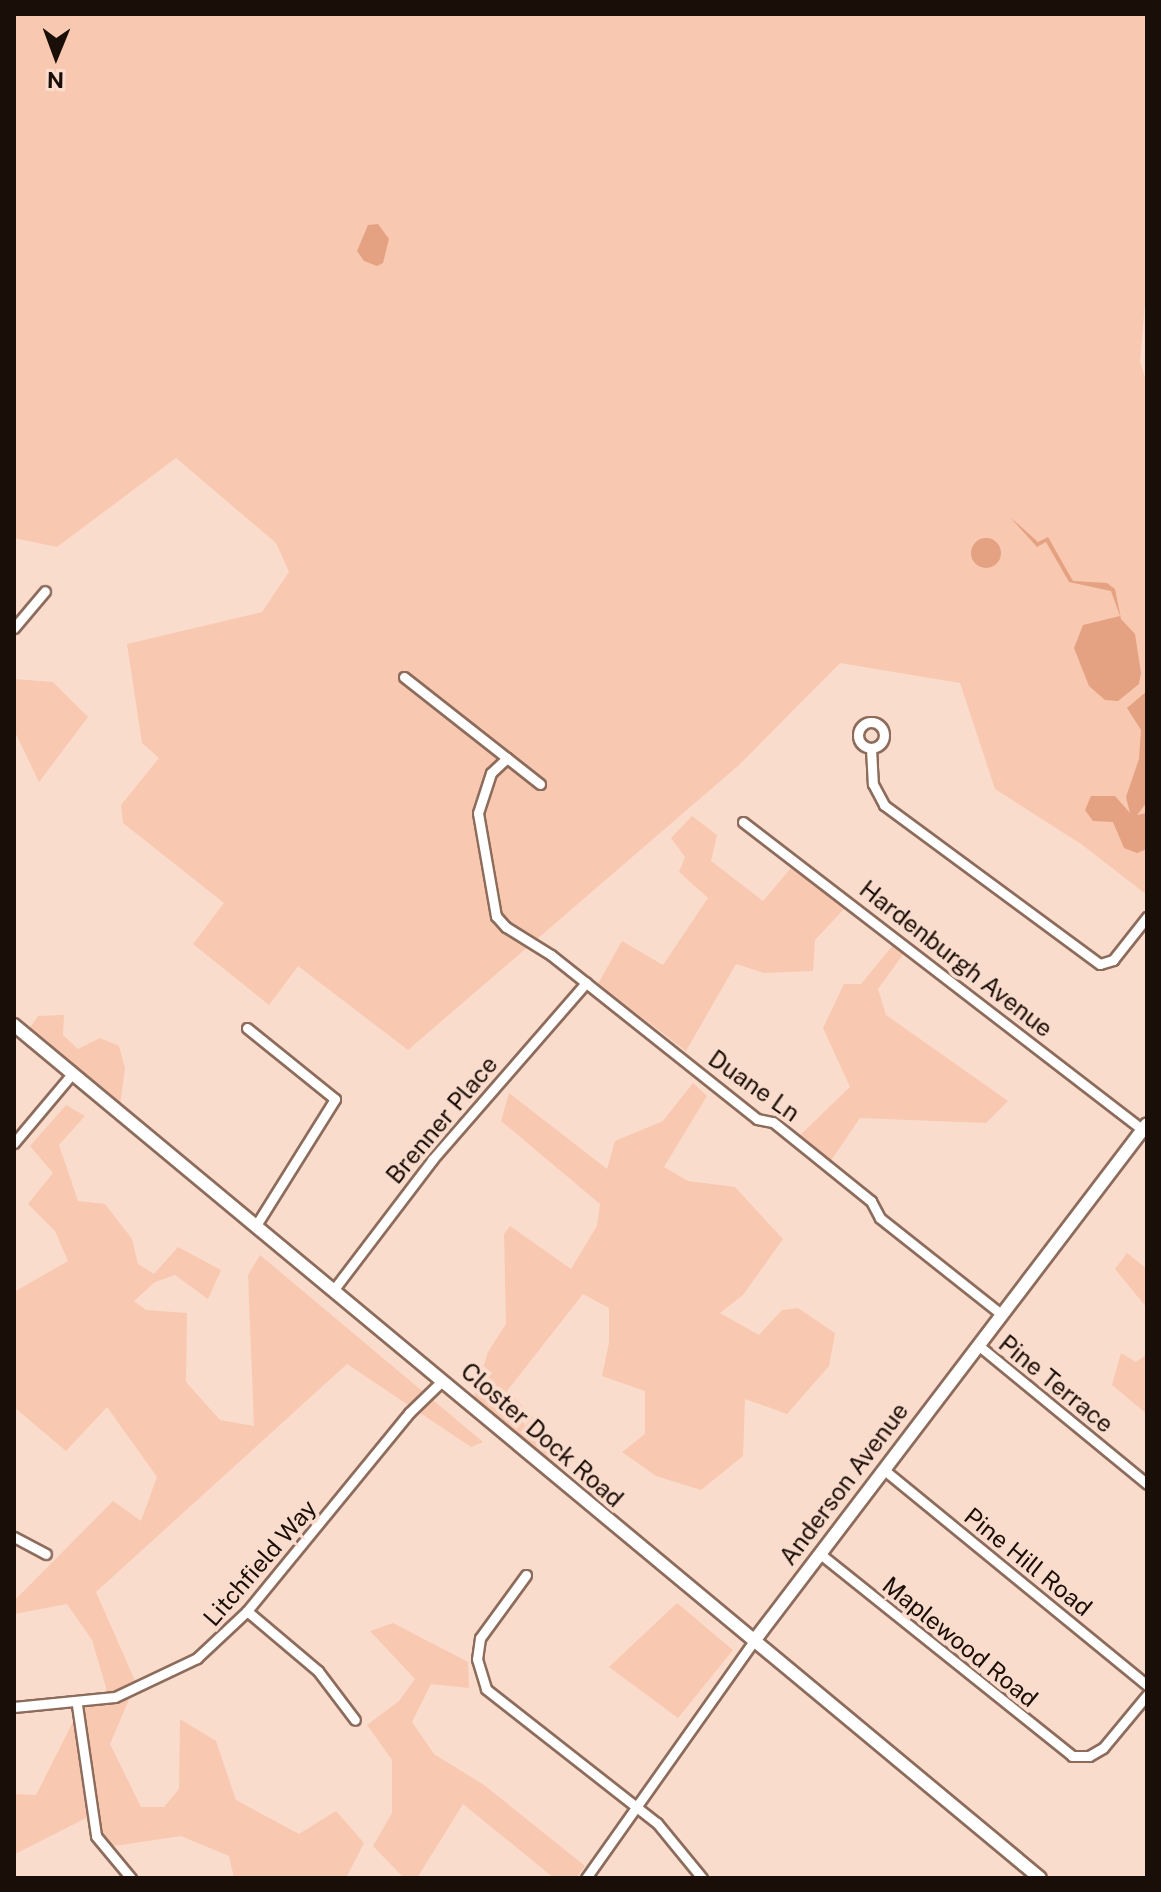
<!DOCTYPE html>
<html>
<head>
<meta charset="utf-8">
<style>
  body { margin:0 }
  #map { position:relative; width:1161px; height:1892px; overflow:hidden; background:#fadccd; font-family:"Public Sans",sans-serif }
  div>[style] { position:absolute }
  [style*='--x'] { left:calc(var(--x)*1px); top:calc(var(--y)*1px); width:calc(var(--w)*1px); rotate:calc(var(--a)*1deg) }
  .green>* { inset:0; background:#f9c8b0 }
  .water>* { inset:0; background:#e4a282 }
  .round { border-radius:50% }
  .roads { filter:drop-shadow(2px 0 #8d6c5c) drop-shadow(-2px 0 #8d6c5c) drop-shadow(0 2px #8d6c5c) drop-shadow(0 -2px #8d6c5c) }
  .minor>* { height:9px; margin:-4.5px; padding:0 4.5px; transform-origin:4.5px; border-radius:4.5px; background:#fff }
  .minor>.ring { margin:-4.5px; padding:0; box-sizing:content-box; background:none; border:9px solid #fff; border-radius:50% }
  .major>* { height:12px; margin:-6px; padding:0 6px; transform-origin:6px; border-radius:6px; background:#fff }
  span { translate:-50% -50%; white-space:nowrap; text-align:center; line-height:1.15; -webkit-text-stroke:8px #fadccd; paint-order:stroke }
  .street-label { font-size:24px; color:#1a0e08 }
  .frame { position:absolute; inset:0; border:16px solid #1a0e08; pointer-events:none }
  .north { position:absolute; left:16px; top:16px; width:80px; height:80px; -webkit-text-stroke:6px #fadccd; paint-order:stroke; rotate:181deg; font-size:22px; font-weight:700; line-height:32px; text-align:center; color:#1a0e08 }
  .north::after { content:''; display:block; margin:auto; width:28px; height:36px; background:#1a0e08; clip-path:polygon(50% 0,100% 100%,50% 72%,0 100%) }
</style>
</head>
<body>
<div id="map">
  <div class="green">
    <div style="clip-path:polygon(14px 14px,1147px 14px,1147px 280px,1140px 362px,1147px 383px,1147px 895px,1081px 844px,995px 789px,960px 683px,840px 663px,739px 765px,408px 1050px,298px 966px,269px 1005px,193px 944px,224px 903px,123px 823px,121px 805px,159px 758px,142px 743px,127px 644px,262px 612px,289px 572px,276px 543px,176px 458px,57px 547px,14px 538px)"></div>
    <div style="clip-path:polygon(14px 679px,53px 682px,88px 717px,39px 782px,14px 730px)"></div>
    <div style="clip-path:polygon(692px 816px,717px 835px,711px 861px,763px 901px,791px 868px,845px 908px,815px 940px,813px 971px,764px 973px,736px 964px,686px 1051px,598px 984px,622px 941px,663px 965px,708px 898px,679px 872px,685px 857px,671px 838px)"></div>
    <div style="clip-path:polygon(894px 944px,904px 953px,878px 989px,886px 1015px,1008px 1101px,986px 1123px,860px 1118px,830px 1162px,798px 1137px,850px 1087px,823px 1028px,844px 984px,861px 984px)"></div>
    <div style="clip-path:polygon(64px 1015px,63px 1035px,78px 1049px,100px 1038px,119px 1046px,125px 1068px,120px 1105px,28px 1031px,38px 1016px)"></div>
    <div style="clip-path:polygon(693px 1083px,707px 1096px,664px 1167px,688px 1181px,735px 1187px,783px 1239px,743px 1295px,720px 1313px,759px 1335px,782px 1310px,798px 1308px,835px 1333px,829px 1366px,787px 1414px,745px 1399px,743px 1456px,701px 1490px,656px 1476px,622px 1452px,645px 1434px,645px 1391px,602px 1376px,609px 1343px,609px 1308px,583px 1294px,507px 1391px,572px 1454px,563px 1471px,474px 1397px,488px 1352px,506px 1324px,504px 1234px,510px 1226px,571px 1269px,597px 1226px,600px 1204px,501px 1121px,509px 1093px,607px 1169px,615px 1141px,663px 1121px)"></div>
    <div style="clip-path:polygon(66px 1105px,85px 1116px,59px 1145px,78px 1201px,105px 1204px,132px 1239px,138px 1264px,154px 1274px,178px 1247px,221px 1270px,208px 1299px,175px 1275px,155px 1282px,134px 1301px,146px 1310px,187px 1313px,186px 1382px,220px 1420px,254px 1426px,248px 1275px,260px 1255px,483px 1442px,471px 1447px,347px 1364px,96px 1592px,136px 1683px,110px 1744px,141px 1807px,164px 1807px,179px 1789px,180px 1719px,216px 1741px,236px 1800px,299px 1834px,336px 1811px,364px 1843px,346px 1878px,234px 1878px,229px 1856px,181px 1836px,101px 1848px,90px 1816px,15px 1854px,14px 1878px,14px 1794px,36px 1795px,83px 1702px,107px 1691px,92px 1640px,67px 1604px,14px 1614px,14px 1601px,113px 1501px,141px 1521px,157px 1477px,107px 1407px,66px 1451px,14px 1407px,14px 1292px,68px 1261px,55px 1231px,28px 1204px,53px 1173px,30px 1146px)"></div>
    <div style="clip-path:polygon(1127px 1253px,1147px 1269px,1147px 1308px,1115px 1269px)"></div>
    <div style="clip-path:polygon(1121px 1353px,1136px 1362px,1147px 1354px,1147px 1414px,1112px 1385px)"></div>
    <div style="clip-path:polygon(677px 1603px,733px 1650px,678px 1718px,609px 1667px)"></div>
    <div style="clip-path:polygon(393px 1623px,468px 1662px,469px 1688px,431px 1684px,412px 1722px,434px 1754px,484px 1785px,585px 1866px,576px 1878px,554px 1878px,463px 1804px,417px 1878px,404px 1878px,373px 1846px,392px 1813px,392px 1760px,367px 1725px,399px 1701px,415px 1679px,370px 1631px)"></div>
  </div>
  <div class="water">
    <div style="clip-path:polygon(378px 224px,389px 239px,383px 263px,377px 266px,364px 261px,357px 251px,368px 225px)"></div>
    <div style="clip-path:polygon(1010px 517px,1038px 542px,1048px 537px,1073px 581px,1107px 583px,1115px 589px,1121px 619px,1135px 634px,1141px 673px,1139px 684px,1118px 701px,1105px 700px,1089px 686px,1074px 648px,1083px 625px,1120px 616px,1111px 591px,1069px 582px,1046px 542px,1037px 547px)"></div>
    <div class="round" style="left:971px;top:538px;width:30px;height:30px"></div>
    <div style="clip-path:polygon(1147px 691px,1147px 802px,1137px 815px,1147px 813px,1147px 849px,1137px 853px,1124px 848px,1113px 822px,1093px 821px,1085px 810px,1091px 796px,1115px 796px,1130px 813px,1126px 797px,1139px 759px,1141px 730px,1127px 708px)"></div>
  </div>
  <div class="roads">
    <div class="minor">
      <div style="--x:14;--y:628;--w:48;--a:-50"></div>
      <div style="--x:404;--y:677;--w:131;--a:38.2"></div>
      <div style="--x:507;--y:758;--w:22;--a:137"></div>
      <div style="--x:491;--y:773;--w:42;--a:108"></div>
      <div style="--x:478;--y:813;--w:105;--a:80.1"></div>
      <div style="--x:496;--y:916;--w:15;--a:48"></div>
      <div style="--x:506;--y:927;--w:53;--a:31.9"></div>
      <div style="--x:551;--y:955;--w:263;--a:38.5"></div>
      <div style="--x:757;--y:1119;--w:16;--a:11"></div>
      <div style="--x:773;--y:1122;--w:126;--a:38.9"></div>
      <div style="--x:871;--y:1201;--w:19;--a:62"></div>
      <div style="--x:880;--y:1218;--w:154;--a:38.4"></div>
      <div class="ring" style="left:858px;top:722px;width:17px;height:17px"></div>
      <div style="--x:871;--y:748;--w:36;--a:87"></div>
      <div style="--x:873;--y:784;--w:24;--a:62"></div>
      <div style="--x:884;--y:805;--w:268;--a:36.4"></div>
      <div style="--x:1100;--y:964;--w:14;--a:-17"></div>
      <div style="--x:1113;--y:960;--w:55;--a:-51.7"></div>
      <div style="--x:507;--y:758;--w:42;--a:38.2"></div>
      <div style="--x:743;--y:822;--w:505;--a:37.6"></div>
      <div style="--x:247;--y:1028;--w:113;--a:38.9"></div>
      <div style="--x:335;--y:1099;--w:147;--a:122"></div>
      <div style="--x:14;--y:1143;--w:90;--a:-50"></div>
      <div style="--x:335;--y:1288;--w:161;--a:-52.8"></div>
      <div style="--x:432;--y:1160;--w:235;--a:-49"></div>
      <div style="--x:978;--y:1345;--w:219;--a:39.4"></div>
      <div style="--x:883;--y:1469;--w:341;--a:39.3"></div>
      <div style="--x:14;--y:1537;--w:36;--a:28"></div>
      <div style="--x:819;--y:1553;--w:324;--a:38.7"></div>
      <div style="--x:1072;--y:1756;--w:17;--a:0"></div>
      <div style="--x:1089;--y:1756;--w:16;--a:-30"></div>
      <div style="--x:1103;--y:1748;--w:69;--a:-50.3"></div>
      <div style="--x:526;--y:1575;--w:78;--a:126.1"></div>
      <div style="--x:480;--y:1638;--w:21;--a:98"></div>
      <div style="--x:477;--y:1659;--w:31;--a:73"></div>
      <div style="--x:486;--y:1689;--w:217;--a:38.1"></div>
      <div style="--x:657;--y:1823;--w:71;--a:50.7"></div>
      <div style="--x:247;--y:1611;--w:93;--a:40.2"></div>
      <div style="--x:318;--y:1671;--w:61;--a:52.9"></div>
      <div style="--x:77;--y:1705;--w:132;--a:81.7"></div>
      <div style="--x:96;--y:1836;--w:55;--a:50.2"></div>
      <div style="--x:14;--y:1707;--w:101;--a:-5.7"></div>
      <div style="--x:115;--y:1697;--w:91;--a:-25.4"></div>
      <div style="--x:197;--y:1658;--w:69;--a:-43.2"></div>
      <div style="--x:247;--y:1611;--w:256;--a:-50.7"></div>
      <div style="--x:409;--y:1413;--w:47;--a:-44.1"></div>
      <div style="--x:586;--y:1878;--w:291;--a:-54.7"></div>
    </div>
    <div class="major">
      <div style="--x:14;--y:1025;--w:1334;--a:39.74"></div>
      <div style="--x:754;--y:1641;--w:649;--a:-52.76"></div>
    </div>
  </div>
  <div class="street-label">
    <span style="left:956px;top:959px;rotate:38deg">Hardenburgh Avenue</span>
    <span style="left:754px;top:1086px;rotate:35deg">Duane Ln</span>
    <span style="left:442px;top:1120px;rotate:-50deg">Brenner Place</span>
    <span style="left:1056px;top:1384px;rotate:39deg">Pine Terrace</span>
    <span style="left:542px;top:1435px;rotate:41deg">Closter Dock Road</span>
    <span style="left:844px;top:1484px;rotate:-53deg">Anderson Avenue</span>
    <span style="left:1028px;top:1562px;rotate:39deg">Pine Hill Road</span>
    <span style="left:260px;top:1563px;rotate:-49deg">Litchfield Way</span>
    <span style="left:960px;top:1642px;rotate:39deg">Maplewood Road</span>
  </div>
  <div class="frame"></div>
  <div class="north">N</div>
</div>
</body>
</html>
